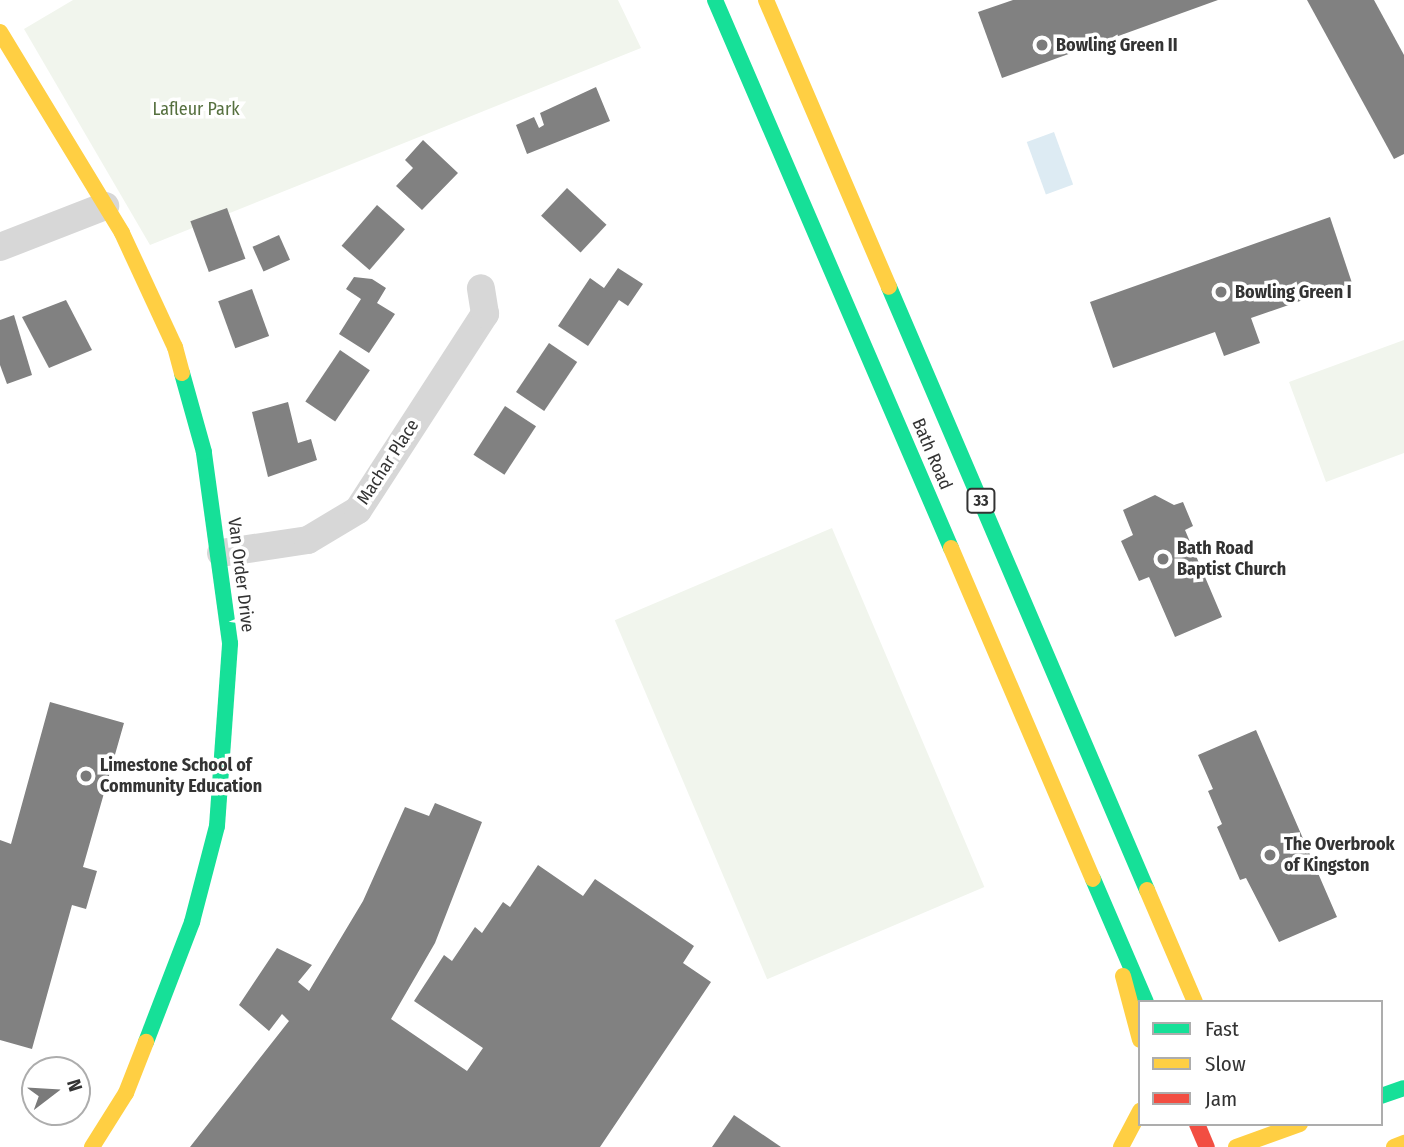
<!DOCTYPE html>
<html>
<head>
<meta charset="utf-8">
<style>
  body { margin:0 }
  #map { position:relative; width:1404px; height:1147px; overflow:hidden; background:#fff; font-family:"Fira Sans Condensed",sans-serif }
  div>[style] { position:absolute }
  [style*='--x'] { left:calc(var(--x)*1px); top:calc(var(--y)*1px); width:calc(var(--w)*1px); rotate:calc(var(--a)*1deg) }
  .green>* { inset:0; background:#f1f5ed; transform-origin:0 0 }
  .water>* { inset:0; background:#ddebf3; transform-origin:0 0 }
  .building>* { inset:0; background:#818181; transform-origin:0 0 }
  .street>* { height:28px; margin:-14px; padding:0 14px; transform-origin:14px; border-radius:14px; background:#d7d7d7 }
  .fast>* { height:16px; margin:-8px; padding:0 8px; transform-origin:8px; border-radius:8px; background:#16e098 }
  .slow>* { height:16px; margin:-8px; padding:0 8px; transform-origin:8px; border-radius:8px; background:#ffcf43 }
  .jam>* { height:16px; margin:-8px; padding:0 8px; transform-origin:8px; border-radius:8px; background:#f24e42 }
  .dots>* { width:19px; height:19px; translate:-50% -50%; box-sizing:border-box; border:4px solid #fff; border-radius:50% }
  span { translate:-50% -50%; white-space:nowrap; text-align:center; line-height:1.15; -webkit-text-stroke:7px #fff; paint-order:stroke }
  .shield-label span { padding:2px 5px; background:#fff; border:2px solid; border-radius:5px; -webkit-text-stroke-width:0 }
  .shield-label { font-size:16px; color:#333; font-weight:700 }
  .poi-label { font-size:18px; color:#333; font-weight:700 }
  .left { translate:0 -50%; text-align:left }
  .park-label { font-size:18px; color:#56703f }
  .street-label { font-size:18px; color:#333 }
  .legend { position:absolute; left:1138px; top:1000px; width:245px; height:126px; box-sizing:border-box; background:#fff; border:2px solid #adadad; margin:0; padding:9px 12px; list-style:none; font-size:21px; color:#333 }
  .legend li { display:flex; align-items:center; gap:14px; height:35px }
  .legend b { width:35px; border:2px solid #adadad }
  .north { position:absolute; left:21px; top:1056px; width:70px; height:70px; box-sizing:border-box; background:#fff; border:2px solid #adadad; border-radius:50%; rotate:73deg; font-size:19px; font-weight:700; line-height:28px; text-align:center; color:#333 }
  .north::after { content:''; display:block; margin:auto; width:24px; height:32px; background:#7a7a7a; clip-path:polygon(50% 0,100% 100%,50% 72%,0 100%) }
</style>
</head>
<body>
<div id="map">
  <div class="green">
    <div style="clip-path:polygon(73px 0,618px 0,641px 48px,150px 245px,24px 29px)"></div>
    <div style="clip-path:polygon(1404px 340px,1404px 453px,1326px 482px,1289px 382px)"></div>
    <div style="left:832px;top:528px;width:390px;height:236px;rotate:67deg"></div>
  </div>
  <div class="water">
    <div style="left:1054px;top:132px;width:56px;height:29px;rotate:70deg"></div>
  </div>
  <div class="building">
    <div style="clip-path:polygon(1013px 0,1218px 0,1002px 78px,978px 12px)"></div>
    <div style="clip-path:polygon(1307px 0,1374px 0,1404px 55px,1404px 154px,1394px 159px)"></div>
    <div style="clip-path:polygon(596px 87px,610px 121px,527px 154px,516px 125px,534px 117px,539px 128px,544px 125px,540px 113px)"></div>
    <div style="clip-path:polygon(423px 140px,458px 173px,422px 210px,396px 186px,413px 168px,405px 160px)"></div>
    <div style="left:567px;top:188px;width:54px;height:38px;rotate:43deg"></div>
    <div style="left:377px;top:205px;width:37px;height:54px;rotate:41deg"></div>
    <div style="left:227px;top:208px;width:54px;height:39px;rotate:70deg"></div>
    <div style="clip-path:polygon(1330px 217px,1352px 283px,1251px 318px,1260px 343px,1224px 356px,1215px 332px,1113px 368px,1090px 302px)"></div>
    <div style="left:279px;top:235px;width:27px;height:29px;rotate:66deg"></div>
    <div style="clip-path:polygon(618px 268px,643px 284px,628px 306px,619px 300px,588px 346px,558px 326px,590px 278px,604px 288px)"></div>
    <div style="clip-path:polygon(354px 277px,372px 279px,386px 288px,377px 303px,395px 314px,369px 353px,339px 334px,361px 299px,346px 289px)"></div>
    <div style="left:252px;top:289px;width:50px;height:36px;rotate:70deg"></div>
    <div style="clip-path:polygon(66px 300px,92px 350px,49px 368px,22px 317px)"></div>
    <div style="clip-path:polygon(14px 315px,32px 375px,7px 384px,0 365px,0 320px)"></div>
    <div style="left:549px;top:343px;width:34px;height:59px;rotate:34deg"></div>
    <div style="left:340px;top:350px;width:36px;height:62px;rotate:34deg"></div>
    <div style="clip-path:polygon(288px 402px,298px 443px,311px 439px,317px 460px,268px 477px,252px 412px)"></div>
    <div style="left:505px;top:406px;width:37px;height:58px;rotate:33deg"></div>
    <div style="clip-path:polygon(1155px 495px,1174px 505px,1183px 502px,1193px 526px,1185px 530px,1222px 617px,1175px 637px,1149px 577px,1139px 581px,1121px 541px,1133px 535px,1123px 510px)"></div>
    <div style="clip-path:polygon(50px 702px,124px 723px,83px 867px,97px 871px,86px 909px,72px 905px,32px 1049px,0 1040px,0 840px,11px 844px)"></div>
    <div style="clip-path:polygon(1256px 730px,1337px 917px,1279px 942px,1246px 878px,1240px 880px,1217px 827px,1222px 824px,1208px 791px,1213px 789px,1198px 755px)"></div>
    <div style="clip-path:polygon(435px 803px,482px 822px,435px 943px,391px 1019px,467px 1071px,483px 1048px,414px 1001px,444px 955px,452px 961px,475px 927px,482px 933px,503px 902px,510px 907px,538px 865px,583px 896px,595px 879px,694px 946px,683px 963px,711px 982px,600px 1147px,190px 1147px,289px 1021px,282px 1014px,269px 1031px,239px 1005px,277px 948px,312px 965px,298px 982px,309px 991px,363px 901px,405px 807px,429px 816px)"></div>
    <div style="clip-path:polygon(734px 1115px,781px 1147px,712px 1147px)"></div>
  </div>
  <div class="street">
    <div style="--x:0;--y:247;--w:113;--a:-21.3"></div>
    <div style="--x:221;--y:553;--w:88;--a:-8.5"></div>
    <div style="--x:308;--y:540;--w:58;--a:-31"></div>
    <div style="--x:358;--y:510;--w:234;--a:-57.1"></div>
    <div style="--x:485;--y:314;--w:26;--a:-99"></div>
  </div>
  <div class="fast">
    <div style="--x:715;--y:0;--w:597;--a:66.7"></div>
    <div style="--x:889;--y:287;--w:656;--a:66.84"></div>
    <div style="--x:1093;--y:879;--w:134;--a:66.7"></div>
    <div style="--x:146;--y:1042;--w:129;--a:-69"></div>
    <div style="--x:192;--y:922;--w:99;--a:-75.4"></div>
    <div style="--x:217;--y:826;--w:183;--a:-85.9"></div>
    <div style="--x:230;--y:643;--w:193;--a:-97.8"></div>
    <div style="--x:204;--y:452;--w:82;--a:-105.6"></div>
    <div style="--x:1381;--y:1096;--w:24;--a:-19"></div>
  </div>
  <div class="slow">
    <div style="--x:766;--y:0;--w:312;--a:66.8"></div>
    <div style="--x:0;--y:32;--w:235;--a:58.7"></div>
    <div style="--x:122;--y:233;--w:126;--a:65.1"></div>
    <div style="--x:175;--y:347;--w:27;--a:75"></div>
    <div style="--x:951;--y:548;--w:360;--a:66.8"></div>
    <div style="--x:1147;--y:890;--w:122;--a:66.8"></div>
    <div style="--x:1123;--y:976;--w:66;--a:75.1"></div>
    <div style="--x:92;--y:1147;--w:64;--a:-57.8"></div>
    <div style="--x:126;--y:1093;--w:55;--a:-68.6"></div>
    <div style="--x:1121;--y:1147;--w:41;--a:-62.2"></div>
    <div style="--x:1236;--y:1147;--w:68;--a:-19.8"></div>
    <div style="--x:1394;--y:1147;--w:11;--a:-22"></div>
  </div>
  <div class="jam">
    <div style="--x:1197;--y:1124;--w:25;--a:67"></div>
  </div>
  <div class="dots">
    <div style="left:1042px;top:45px;background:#7a7a7a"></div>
    <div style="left:1221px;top:292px;background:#7a7a7a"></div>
    <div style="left:1163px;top:559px;background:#7a7a7a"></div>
    <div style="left:86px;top:776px;background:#7a7a7a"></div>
    <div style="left:1270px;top:855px;background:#7a7a7a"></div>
  </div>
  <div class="shield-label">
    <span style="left:981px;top:501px">33</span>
  </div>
  <div class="poi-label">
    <span class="left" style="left:1056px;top:45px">Bowling Green II</span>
    <span class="left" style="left:1235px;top:292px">Bowling Green I</span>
    <span class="left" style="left:1177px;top:559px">Bath Road<br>Baptist Church</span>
    <span class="left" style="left:100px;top:776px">Limestone School of<br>Community Education</span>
    <span class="left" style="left:1284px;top:855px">The Overbrook<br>of Kingston</span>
  </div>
  <div class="park-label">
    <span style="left:196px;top:109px">Lafleur Park</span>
  </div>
  <div class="street-label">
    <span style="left:932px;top:454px;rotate:67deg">Bath Road</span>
    <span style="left:388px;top:462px;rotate:-57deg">Machar Place</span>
    <span style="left:241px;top:575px;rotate:83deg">Van Order Drive</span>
  </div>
  <ul class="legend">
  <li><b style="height:9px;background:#16e098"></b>Fast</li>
  <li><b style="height:9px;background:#ffcf43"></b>Slow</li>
  <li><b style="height:9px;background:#f24e42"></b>Jam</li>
  </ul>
  <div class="north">N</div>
</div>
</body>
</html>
